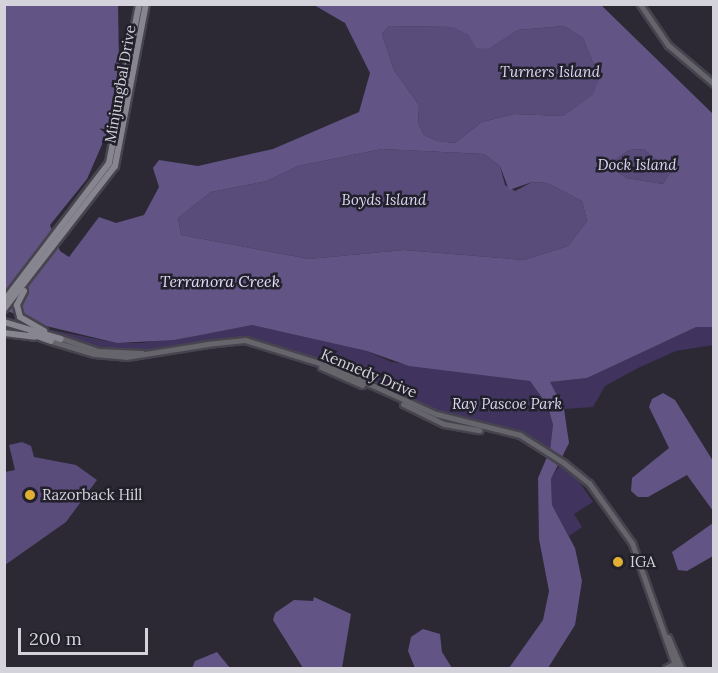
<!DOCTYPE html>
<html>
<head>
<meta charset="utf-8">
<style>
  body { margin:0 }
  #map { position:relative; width:718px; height:673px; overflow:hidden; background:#2c2935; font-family:Lora,serif }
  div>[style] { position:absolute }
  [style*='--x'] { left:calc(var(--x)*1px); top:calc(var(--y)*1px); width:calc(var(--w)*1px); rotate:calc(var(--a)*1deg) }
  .green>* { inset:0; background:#40345f }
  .forest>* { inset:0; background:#594c7b }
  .water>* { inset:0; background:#625585 }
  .roads { filter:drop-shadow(2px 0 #47444f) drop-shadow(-2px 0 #47444f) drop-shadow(0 2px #47444f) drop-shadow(0 -2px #47444f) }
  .tertiary>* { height:5px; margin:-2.5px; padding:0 2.5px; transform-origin:2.5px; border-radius:2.5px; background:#66656b }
  .secondary>* { height:6px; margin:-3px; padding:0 3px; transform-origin:3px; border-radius:3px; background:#87858f }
  .dots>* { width:16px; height:16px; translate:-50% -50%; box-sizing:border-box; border:3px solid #22202b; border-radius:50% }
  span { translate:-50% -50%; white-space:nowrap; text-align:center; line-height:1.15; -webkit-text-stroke:5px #22202b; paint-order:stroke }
  .park-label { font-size:15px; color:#ddd7f5; font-style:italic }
  .street-label { font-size:15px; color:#d4d2da }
  .poi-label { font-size:15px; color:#d4d2da }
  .left { translate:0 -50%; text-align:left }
  .water-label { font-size:16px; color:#e2dbfa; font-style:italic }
  .frame { position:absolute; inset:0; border:6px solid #d4d2da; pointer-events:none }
  .scale { position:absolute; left:18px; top:628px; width:130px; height:27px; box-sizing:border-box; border:3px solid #d4d2da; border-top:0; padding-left:8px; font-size:18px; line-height:21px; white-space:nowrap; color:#d4d2da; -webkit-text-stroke:4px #22202b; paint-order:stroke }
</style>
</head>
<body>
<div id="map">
  <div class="green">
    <div style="clip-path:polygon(252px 325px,367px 351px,391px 362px,530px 381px,548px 406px,553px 425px,550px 450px,519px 432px,439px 414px,337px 366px,246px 337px,152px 351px,106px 350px,46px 329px,117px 343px,142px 343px)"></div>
    <div style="clip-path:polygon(696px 326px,713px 327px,713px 345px,676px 351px,638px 368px,605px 386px,593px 407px,564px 409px,549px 387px,550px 382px,587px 378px)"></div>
    <div style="clip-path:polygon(560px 465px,578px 480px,593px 502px,574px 514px,582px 527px,569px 536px,552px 505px,551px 479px)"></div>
  </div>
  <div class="forest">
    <div style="clip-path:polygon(389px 26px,454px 27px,468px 35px,476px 47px,489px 49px,518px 30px,564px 26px,583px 38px,599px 78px,594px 95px,563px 116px,514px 114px,482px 122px,455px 143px,437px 141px,424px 135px,418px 123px,419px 105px,394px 70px,382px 34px)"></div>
    <div style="clip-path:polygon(382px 149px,484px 154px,500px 166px,505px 185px,515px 191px,532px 182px,547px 183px,582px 201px,587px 221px,568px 246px,524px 260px,404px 250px,309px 259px,181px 235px,178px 218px,211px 192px,267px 181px,298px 166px)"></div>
    <div style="clip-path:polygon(644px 149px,670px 173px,663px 184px,626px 178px,608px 165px,629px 150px)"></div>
    <div style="clip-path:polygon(22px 442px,31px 446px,34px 457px,76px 465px,97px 480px,66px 522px,5px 565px,5px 472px,15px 470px,9px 445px)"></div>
  </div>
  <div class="water">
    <div style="clip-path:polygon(evenodd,4px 5px,118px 5px,119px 63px,107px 133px,87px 179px,50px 225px,60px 251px,69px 257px,99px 217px,116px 223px,144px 215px,159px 187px,153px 168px,159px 160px,198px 166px,273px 149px,359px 112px,370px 73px,345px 23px,314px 5px,601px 5px,713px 114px,713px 327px,696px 327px,587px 378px,550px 382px,564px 409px,569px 443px,551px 479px,552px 505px,575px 548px,582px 581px,575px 625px,548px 668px,509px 668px,543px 620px,549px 591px,539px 539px,538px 478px,550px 450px,553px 425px,548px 406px,530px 381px,409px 366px,367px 351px,252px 325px,174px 340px,117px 343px,46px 326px,5px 310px,4px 5px,389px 26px,453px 27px,468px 35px,476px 48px,489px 49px,518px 30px,564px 26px,583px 38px,599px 78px,593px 95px,563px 116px,514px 114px,482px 122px,455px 143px,437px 141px,424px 135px,418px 123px,419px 105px,394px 70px,382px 34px,389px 26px,4px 5px,382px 149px,484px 154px,500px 166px,509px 190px,532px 182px,547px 183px,582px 201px,587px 221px,568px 246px,524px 260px,404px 250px,309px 259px,181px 235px,178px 218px,211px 192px,267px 181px,298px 166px,382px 149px,4px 5px,644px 149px,670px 173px,663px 184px,626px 178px,608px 165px,629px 150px,644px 149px)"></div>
    <div style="clip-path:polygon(663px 393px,675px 400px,713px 461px,713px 511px,687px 475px,648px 497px,638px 497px,631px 491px,632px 478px,669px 448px,649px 407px,652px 399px)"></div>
    <div style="clip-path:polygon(713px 523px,713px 556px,687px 571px,678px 570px,672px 552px)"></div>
    <div style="clip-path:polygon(314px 597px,351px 614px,342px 668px,303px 668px,273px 620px,275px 613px,294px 600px,313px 601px)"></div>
    <div style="clip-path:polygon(423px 629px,440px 634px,442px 652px,452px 668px,415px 668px,408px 651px,411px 637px)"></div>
    <div style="clip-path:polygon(217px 652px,230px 668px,192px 668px,195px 661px)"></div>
  </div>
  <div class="roads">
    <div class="tertiary">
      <div style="--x:640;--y:4;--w:50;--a:55.7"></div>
      <div style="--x:668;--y:45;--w:60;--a:40.3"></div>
      <div style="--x:58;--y:337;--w:42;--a:19.3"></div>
      <div style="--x:98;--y:351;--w:44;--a:2.6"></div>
      <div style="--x:51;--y:341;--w:45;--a:16.8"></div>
      <div style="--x:94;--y:354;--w:32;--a:5"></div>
      <div style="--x:126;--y:357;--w:83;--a:-9"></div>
      <div style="--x:207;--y:344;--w:38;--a:-6"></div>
      <div style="--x:245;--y:340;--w:91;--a:17.2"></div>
      <div style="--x:332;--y:367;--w:114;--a:24.3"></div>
      <div style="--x:436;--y:414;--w:87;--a:14"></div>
      <div style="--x:520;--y:435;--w:52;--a:32.5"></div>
      <div style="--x:564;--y:463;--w:32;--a:39"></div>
      <div style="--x:589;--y:483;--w:74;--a:54.4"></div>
      <div style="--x:632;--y:543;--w:133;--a:70.6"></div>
      <div style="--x:321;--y:367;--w:45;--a:23.7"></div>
      <div style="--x:403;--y:404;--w:46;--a:26"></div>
      <div style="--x:444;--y:424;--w:36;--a:10"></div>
      <div style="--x:668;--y:637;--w:34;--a:67"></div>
      <div style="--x:666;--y:668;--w:13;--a:-29"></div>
    </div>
    <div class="secondary">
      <div style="--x:24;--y:291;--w:16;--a:117"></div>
      <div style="--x:17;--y:305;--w:12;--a:76"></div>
      <div style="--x:20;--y:317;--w:28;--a:30"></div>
      <div style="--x:4;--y:301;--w:173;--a:-52.7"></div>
      <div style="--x:109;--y:163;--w:162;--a:-79.3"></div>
      <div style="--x:4;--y:309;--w:181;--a:-52.2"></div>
      <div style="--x:115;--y:166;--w:165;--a:-79.2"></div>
      <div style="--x:4;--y:322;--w:59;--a:16.6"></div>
      <div style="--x:4;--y:333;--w:31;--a:7"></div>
      <div style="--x:31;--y:334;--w:21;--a:19"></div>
    </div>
  </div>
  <div class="dots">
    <div style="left:30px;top:495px;background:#e1af34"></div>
    <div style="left:618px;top:562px;background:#e1af34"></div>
  </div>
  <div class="park-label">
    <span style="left:550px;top:72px">Turners Island</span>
    <span style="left:637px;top:165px">Dock Island</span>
    <span style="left:384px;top:200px">Boyds Island</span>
    <span style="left:507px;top:404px">Ray Pascoe Park</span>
  </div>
  <div class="street-label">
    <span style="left:120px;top:84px;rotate:-80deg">Minjungbal Drive</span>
    <span style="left:369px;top:373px;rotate:23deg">Kennedy Drive</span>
  </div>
  <div class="poi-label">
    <span class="left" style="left:42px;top:495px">Razorback Hill</span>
    <span class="left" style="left:630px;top:562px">IGA</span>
  </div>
  <div class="water-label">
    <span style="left:220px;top:281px">Terranora Creek</span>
  </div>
  <div class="frame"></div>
  <div class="scale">200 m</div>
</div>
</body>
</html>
